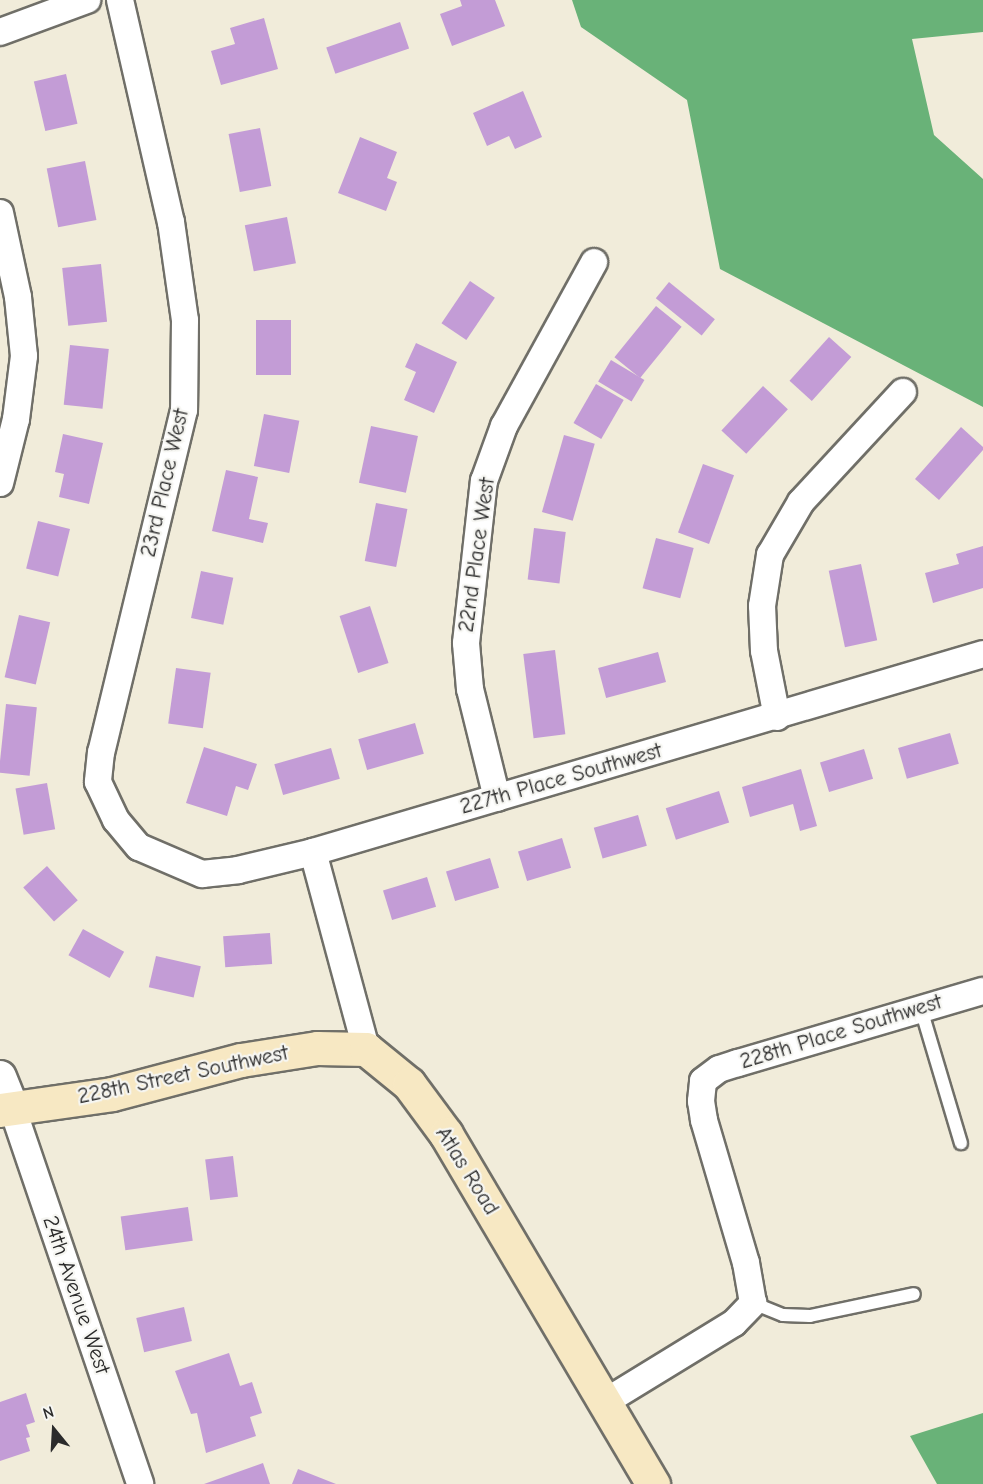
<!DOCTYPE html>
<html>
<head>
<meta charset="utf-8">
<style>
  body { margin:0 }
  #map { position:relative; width:983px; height:1484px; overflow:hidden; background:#f1ecda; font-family:"Comic Neue",sans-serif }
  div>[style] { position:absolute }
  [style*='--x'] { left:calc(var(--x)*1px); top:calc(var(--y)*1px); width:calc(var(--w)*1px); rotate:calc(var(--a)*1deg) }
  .forest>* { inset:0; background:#69b278 }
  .building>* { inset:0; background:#c39cd6; transform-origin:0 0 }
  .roads { filter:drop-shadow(2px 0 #706f68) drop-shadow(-2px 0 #706f68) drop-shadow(0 2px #706f68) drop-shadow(0 -2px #706f68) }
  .service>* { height:12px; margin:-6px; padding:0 6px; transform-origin:6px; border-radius:6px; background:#fff }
  .minor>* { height:26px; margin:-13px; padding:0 13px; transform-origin:13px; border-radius:13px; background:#fff }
  .tertiary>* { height:32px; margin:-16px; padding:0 16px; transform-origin:16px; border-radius:16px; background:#fff }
  .secondary>* { height:33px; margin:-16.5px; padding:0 16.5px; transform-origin:16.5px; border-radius:16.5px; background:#f7e8c3 }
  span { translate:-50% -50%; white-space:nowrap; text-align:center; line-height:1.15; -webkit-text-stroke:4.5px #f6f6f2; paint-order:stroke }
  .street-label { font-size:22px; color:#2b2b2b }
  .north { position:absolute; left:24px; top:1400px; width:60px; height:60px; -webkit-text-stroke:4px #f6f6f2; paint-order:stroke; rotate:342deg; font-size:16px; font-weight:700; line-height:24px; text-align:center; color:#2b2b2b }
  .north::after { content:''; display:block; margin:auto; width:21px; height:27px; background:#2b2b2b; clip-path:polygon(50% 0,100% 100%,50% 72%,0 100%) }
</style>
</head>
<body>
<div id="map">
  <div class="forest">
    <div style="clip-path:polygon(572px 0,983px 0,983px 32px,912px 39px,934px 135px,983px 179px,983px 407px,720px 269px,687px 100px,581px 27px)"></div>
    <div style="clip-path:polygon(983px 1413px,983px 1484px,937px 1484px,910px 1436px)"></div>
  </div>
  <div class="building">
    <div style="clip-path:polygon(460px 0,495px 0,505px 26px,452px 46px,440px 14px,462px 6px)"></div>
    <div style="clip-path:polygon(264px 18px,278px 69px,221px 85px,211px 51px,235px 44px,230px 28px)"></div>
    <div style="left:400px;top:22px;width:28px;height:78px;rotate:71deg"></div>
    <div style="left:66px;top:74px;width:51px;height:33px;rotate:77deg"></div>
    <div style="clip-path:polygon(523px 91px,542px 137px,515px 149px,509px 136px,487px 146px,473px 113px)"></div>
    <div style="left:260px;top:128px;width:59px;height:32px;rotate:79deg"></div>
    <div style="clip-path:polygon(360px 137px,397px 152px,387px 178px,397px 182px,386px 211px,338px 193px)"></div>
    <div style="left:85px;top:161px;width:60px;height:39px;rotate:79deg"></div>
    <div style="left:287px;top:217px;width:47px;height:43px;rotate:79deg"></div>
    <div style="left:101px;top:264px;width:58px;height:39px;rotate:84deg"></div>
    <div style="left:470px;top:281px;width:30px;height:51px;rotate:34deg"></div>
    <div style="left:669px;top:282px;width:59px;height:21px;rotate:39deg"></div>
    <div style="left:656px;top:306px;width:33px;height:66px;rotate:39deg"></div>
    <div style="left:256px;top:320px;width:35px;height:55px"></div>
    <div style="left:829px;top:337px;width:30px;height:59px;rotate:42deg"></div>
    <div style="clip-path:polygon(416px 343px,457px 362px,434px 413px,404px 400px,416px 372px,405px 367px)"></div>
    <div style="left:70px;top:345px;width:39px;height:60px;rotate:6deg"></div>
    <div style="left:611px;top:360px;width:39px;height:25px;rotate:31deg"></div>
    <div style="left:596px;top:384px;width:32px;height:45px;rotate:30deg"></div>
    <div style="left:763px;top:386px;width:34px;height:61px;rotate:43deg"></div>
    <div style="left:264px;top:414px;width:36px;height:53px;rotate:11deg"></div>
    <div style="left:371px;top:426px;width:48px;height:58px;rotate:12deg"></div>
    <div style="clip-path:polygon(961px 427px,983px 447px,983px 450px,939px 500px,915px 479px)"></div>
    <div style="clip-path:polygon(63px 434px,103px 443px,89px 504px,59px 497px,64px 474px,55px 472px)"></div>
    <div style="left:564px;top:435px;width:32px;height:80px;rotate:16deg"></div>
    <div style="left:703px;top:464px;width:33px;height:73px;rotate:20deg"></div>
    <div style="clip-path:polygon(226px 470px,258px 477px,249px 519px,268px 523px,263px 543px,212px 531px)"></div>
    <div style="left:376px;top:503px;width:32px;height:59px;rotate:11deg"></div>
    <div style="left:38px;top:521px;width:33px;height:49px;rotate:14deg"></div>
    <div style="left:534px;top:528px;width:32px;height:52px;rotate:7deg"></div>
    <div style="left:656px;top:538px;width:39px;height:52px;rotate:15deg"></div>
    <div style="clip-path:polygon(983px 546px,983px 588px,933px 603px,925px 573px,959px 564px,956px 554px)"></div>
    <div style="left:861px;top:564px;width:78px;height:33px;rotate:78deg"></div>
    <div style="left:201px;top:571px;width:33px;height:48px;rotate:12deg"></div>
    <div style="left:370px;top:606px;width:60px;height:32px;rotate:72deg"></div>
    <div style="left:19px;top:615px;width:32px;height:64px;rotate:13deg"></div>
    <div style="left:555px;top:650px;width:85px;height:32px;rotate:83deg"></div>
    <div style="left:658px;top:652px;width:31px;height:62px;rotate:75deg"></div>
    <div style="left:176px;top:668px;width:35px;height:56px;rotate:8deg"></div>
    <div style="left:6px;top:704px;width:31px;height:69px;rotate:6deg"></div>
    <div style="left:415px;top:723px;width:32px;height:59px;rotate:74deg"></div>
    <div style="left:950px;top:733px;width:32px;height:54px;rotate:74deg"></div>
    <div style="clip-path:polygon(204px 747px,257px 764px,248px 790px,236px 786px,227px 816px,186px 803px)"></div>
    <div style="left:331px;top:748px;width:32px;height:59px;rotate:74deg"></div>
    <div style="left:864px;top:749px;width:31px;height:46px;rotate:73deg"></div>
    <div style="clip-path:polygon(801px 769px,817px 826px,800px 831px,793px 804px,750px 817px,742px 787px)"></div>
    <div style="left:47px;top:783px;width:47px;height:32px;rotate:80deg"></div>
    <div style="left:719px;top:791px;width:33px;height:56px;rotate:72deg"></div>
    <div style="left:638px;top:815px;width:32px;height:46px;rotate:74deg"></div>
    <div style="left:562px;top:838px;width:31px;height:46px;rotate:73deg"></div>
    <div style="left:490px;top:858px;width:31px;height:46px;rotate:73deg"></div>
    <div style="left:47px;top:866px;width:46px;height:32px;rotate:48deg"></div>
    <div style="left:427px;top:877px;width:31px;height:46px;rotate:73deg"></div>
    <div style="left:83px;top:929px;width:47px;height:30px;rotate:29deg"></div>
    <div style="left:270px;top:933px;width:31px;height:47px;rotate:86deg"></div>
    <div style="left:156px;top:956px;width:46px;height:32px;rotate:13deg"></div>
    <div style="left:233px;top:1156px;width:41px;height:28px;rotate:83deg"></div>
    <div style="left:188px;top:1207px;width:34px;height:68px;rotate:82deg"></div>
    <div style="left:184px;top:1307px;width:35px;height:49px;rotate:77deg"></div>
    <div style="clip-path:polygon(229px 1353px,240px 1386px,252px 1382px,262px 1413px,250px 1417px,256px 1436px,206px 1453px,197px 1413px,191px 1414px,175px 1371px)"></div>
    <div style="clip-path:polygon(26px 1393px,35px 1422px,26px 1425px,30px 1437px,26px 1438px,30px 1451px,0 1461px,0 1402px)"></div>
    <div style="clip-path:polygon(263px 1463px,270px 1484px,204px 1484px)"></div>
    <div style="clip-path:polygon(298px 1469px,336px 1484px,292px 1484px)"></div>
  </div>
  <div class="roads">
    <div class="service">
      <div style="--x:921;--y:1009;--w:140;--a:73.4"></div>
      <div style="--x:753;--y:1303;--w:32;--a:22"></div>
      <div style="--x:783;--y:1315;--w:27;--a:2"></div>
      <div style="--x:810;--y:1316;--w:106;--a:-11.9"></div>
    </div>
    <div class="minor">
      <div style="--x:120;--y:0;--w:228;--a:77.1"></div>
      <div style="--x:171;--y:222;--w:99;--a:81.9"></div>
      <div style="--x:185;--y:320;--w:90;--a:90.6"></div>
      <div style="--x:184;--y:410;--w:352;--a:103.6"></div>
      <div style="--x:101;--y:752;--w:30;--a:96"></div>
      <div style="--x:98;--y:782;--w:42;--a:64.7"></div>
      <div style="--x:116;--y:820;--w:35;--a:50"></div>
      <div style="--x:139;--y:847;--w:69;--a:23.2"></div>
      <div style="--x:202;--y:874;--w:36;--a:-6"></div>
      <div style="--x:238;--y:870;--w:77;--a:-13.5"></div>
      <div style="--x:313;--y:852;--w:699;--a:-16.46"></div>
      <div style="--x:0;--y:32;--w:93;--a:-20.2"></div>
      <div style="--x:0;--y:213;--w:86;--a:77.9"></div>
      <div style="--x:18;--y:297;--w:59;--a:84.2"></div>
      <div style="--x:24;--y:356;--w:64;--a:97.2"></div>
      <div style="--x:16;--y:419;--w:66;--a:104"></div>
      <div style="--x:777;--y:717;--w:67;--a:-101.1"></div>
      <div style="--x:764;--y:651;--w:45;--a:-92.5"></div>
      <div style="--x:762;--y:606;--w:52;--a:-81.1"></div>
      <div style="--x:770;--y:555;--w:61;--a:-59.7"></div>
      <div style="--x:801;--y:502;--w:150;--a:-47.2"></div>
      <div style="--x:497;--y:798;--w:112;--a:-103.9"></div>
      <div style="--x:470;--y:689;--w:46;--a:-95"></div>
      <div style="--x:466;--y:643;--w:163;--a:-83.7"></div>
      <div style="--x:484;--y:481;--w:59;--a:-70"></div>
      <div style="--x:504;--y:426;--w:187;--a:-61.2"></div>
      <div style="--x:313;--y:852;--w:204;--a:74.9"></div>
      <div style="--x:12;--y:1107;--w:398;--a:71.2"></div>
      <div style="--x:605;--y:1402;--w:151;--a:-31.5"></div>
      <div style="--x:734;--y:1323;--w:28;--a:-46"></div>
      <div style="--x:753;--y:1303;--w:41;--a:-99.9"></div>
      <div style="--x:746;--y:1263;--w:149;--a:-106.4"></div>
      <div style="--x:704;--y:1120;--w:19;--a:-99"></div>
      <div style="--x:701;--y:1101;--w:20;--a:-84"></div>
      <div style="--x:703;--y:1081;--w:20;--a:-37"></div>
      <div style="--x:719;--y:1069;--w:20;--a:-18"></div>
      <div style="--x:738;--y:1063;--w:255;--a:-16.4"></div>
    </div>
    <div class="tertiary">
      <div style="--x:0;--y:1077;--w:32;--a:68"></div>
    </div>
    <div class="secondary">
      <div style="--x:0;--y:1110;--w:113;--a:-8.1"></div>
      <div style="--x:112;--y:1094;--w:133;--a:-14.8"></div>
      <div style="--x:241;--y:1060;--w:77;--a:-9"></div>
      <div style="--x:317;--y:1048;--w:49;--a:1.2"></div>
      <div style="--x:366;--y:1049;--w:55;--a:39.1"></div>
      <div style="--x:409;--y:1084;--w:62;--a:53.5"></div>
      <div style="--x:446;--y:1134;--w:407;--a:59.4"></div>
    </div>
  </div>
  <div class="street-label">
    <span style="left:165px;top:483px;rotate:-77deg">23rd Place West</span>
    <span style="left:477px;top:555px;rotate:-82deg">22nd Place West</span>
    <span style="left:561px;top:779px;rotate:-16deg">227th Place Southwest</span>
    <span style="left:841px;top:1032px;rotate:-17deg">228th Place Southwest</span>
    <span style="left:183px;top:1075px;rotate:-12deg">228th Street Southwest</span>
    <span style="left:467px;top:1171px;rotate:58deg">Atlas Road</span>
    <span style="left:76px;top:1295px;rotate:71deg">24th Avenue West</span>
  </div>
  <div class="north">N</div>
</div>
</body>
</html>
